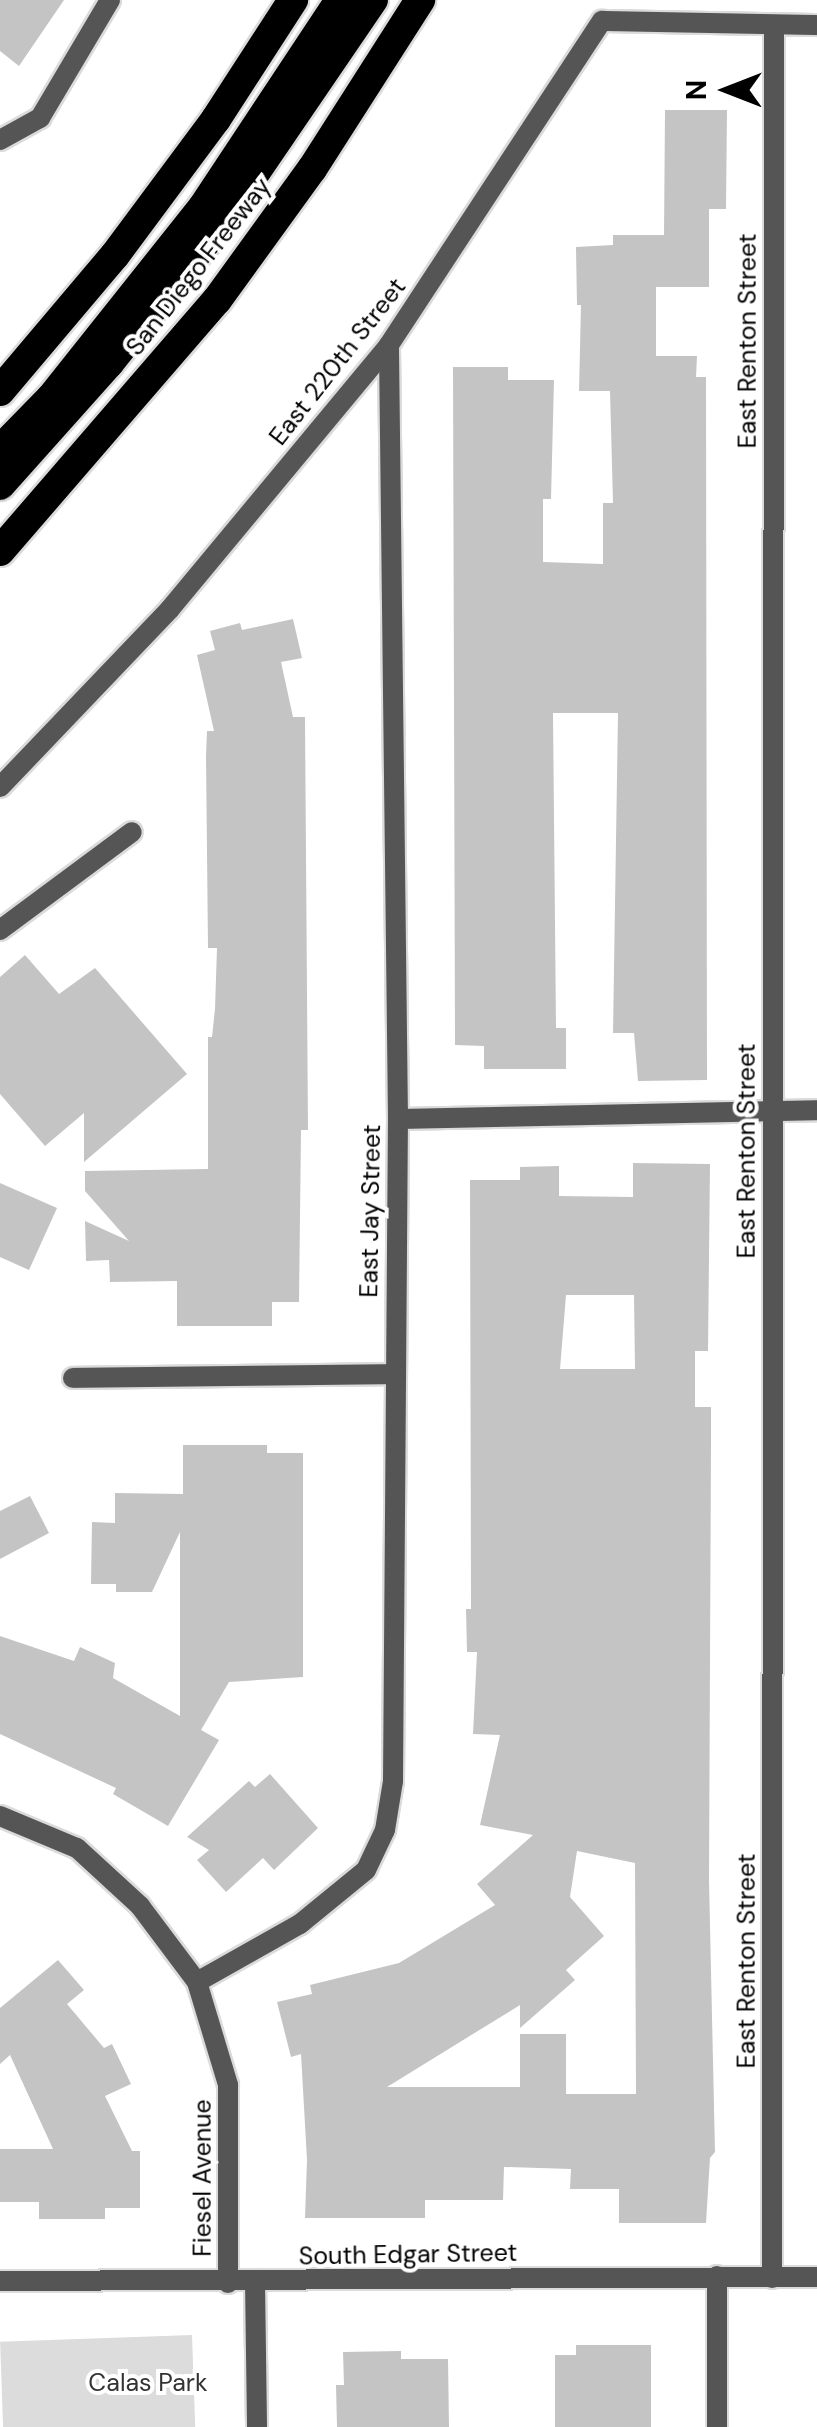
<!DOCTYPE html>
<html>
<head>
<meta charset="utf-8">
<style>
  body { margin:0 }
  #map { position:relative; width:817px; height:2427px; overflow:hidden; background:#fff; font-family:"DM Sans",sans-serif }
  div>[style] { position:absolute }
  [style*='--x'] { left:calc(var(--x)*1px); top:calc(var(--y)*1px); width:calc(var(--w)*1px); rotate:calc(var(--a)*1deg) }
  .green>* { inset:0; background:#dcdcdc; transform-origin:0 0 }
  .building>* { inset:0; background:#c4c4c4 }
  .roads { filter:drop-shadow(2px 0 #dbdbdb) drop-shadow(-2px 0 #dbdbdb) drop-shadow(0 2px #dbdbdb) drop-shadow(0 -2px #dbdbdb) }
  .service>* { height:20px; margin:-10px; padding:0 10px; transform-origin:10px; border-radius:10px; background:#555 }
  .minor>* { height:20px; margin:-10px; padding:0 10px; transform-origin:10px; border-radius:10px; background:#555 }
  .tertiary>* { height:20px; margin:-10px; padding:0 10px; transform-origin:10px; border-radius:10px; background:#555 }
  .motorway>* { height:30px; margin:-15px; padding:0 15px; transform-origin:15px; border-radius:15px; background:#000 }
  span { translate:-50% -50%; white-space:nowrap; text-align:center; line-height:1.15; -webkit-text-stroke:8px #fff; paint-order:stroke }
  .street-label { font-size:25px; color:#000 }
  .park-label { font-size:25px; color:#333 }
  .north { position:absolute; left:677px; top:40px; width:100px; height:100px; -webkit-text-stroke:8px #fff; paint-order:stroke; rotate:270deg; font-size:28px; font-weight:700; line-height:40px; text-align:center; color:#000 }
  .north::after { content:''; display:block; margin:auto; width:35px; height:45px; background:#000; clip-path:polygon(50% 0,100% 100%,50% 72%,0 100%) }
</style>
</head>
<body>
<div id="map">
  <div class="green">
    <div style="left:192px;top:2335px;width:92px;height:192px;rotate:88deg"></div>
  </div>
  <div class="building">
    <div style="clip-path:polygon(0 0,64px 0,19px 66px,0 51px)"></div>
    <div style="clip-path:polygon(665px 110px,727px 110px,726px 209px,709px 209px,709px 287px,656px 287px,656px 356px,697px 356px,696px 377px,706px 377px,707px 1080px,638px 1081px,634px 1033px,613px 1033px,618px 713px,553px 713px,556px 1028px,566px 1028px,566px 1069px,484px 1069px,484px 1046px,455px 1045px,453px 367px,508px 367px,508px 380px,554px 380px,551px 499px,543px 499px,543px 562px,603px 564px,603px 503px,613px 503px,610px 391px,579px 391px,581px 305px,577px 305px,576px 247px,613px 245px,613px 235px,664px 235px)"></div>
    <div style="clip-path:polygon(293px 619px,302px 658px,281px 662px,293px 717px,305px 717px,308px 1130px,301px 1130px,299px 1302px,272px 1302px,272px 1326px,177px 1326px,177px 1281px,110px 1282px,109px 1260px,86px 1261px,85px 1221px,129px 1241px,85px 1191px,85px 1171px,208px 1169px,208px 1037px,212px 1037px,215px 1009px,217px 948px,208px 948px,206px 756px,207px 731px,214px 731px,197px 655px,215px 650px,210px 631px,240px 623px,242px 630px)"></div>
    <div style="clip-path:polygon(25px 955px,59px 994px,95px 968px,187px 1074px,84px 1162px,84px 1113px,45px 1146px,0 1094px,0 977px)"></div>
    <div style="clip-path:polygon(evenodd,633px 1163px,710px 1164px,708px 1351px,695px 1351px,695px 1407px,711px 1407px,711px 1445px,709px 1880px,715px 2152px,710px 2158px,706px 2223px,619px 2223px,619px 2189px,570px 2189px,571px 2169px,504px 2167px,503px 2200px,425px 2200px,425px 2218px,305px 2218px,307px 2160px,301px 2054px,291px 2057px,277px 2002px,312px 1994px,310px 1985px,399px 1963px,495px 1905px,477px 1884px,533px 1835px,480px 1825px,500px 1735px,473px 1734px,477px 1652px,467px 1652px,466px 1609px,471px 1609px,470px 1180px,520px 1180px,520px 1167px,559px 1166px,559px 1196px,633px 1197px,633px 1163px,566px 1295px,634px 1295px,635px 1369px,560px 1369px,566px 1295px,633px 1163px,577px 1851px,635px 1863px,636px 2094px,566px 2094px,566px 2034px,520px 2034px,520px 2087px,387px 2087px,520px 2005px,520px 2028px,575px 1980px,566px 1970px,604px 1936px,570px 1897px,577px 1851px)"></div>
    <div style="clip-path:polygon(0 1183px,57px 1208px,29px 1270px,0 1257px)"></div>
    <div style="clip-path:polygon(183px 1445px,267px 1445px,267px 1453px,303px 1453px,303px 1677px,229px 1682px,201px 1730px,219px 1740px,168px 1826px,113px 1794px,116px 1788px,0 1734px,0 1636px,74px 1661px,80px 1647px,115px 1663px,113px 1678px,180px 1716px,180px 1532px,152px 1592px,116px 1592px,116px 1584px,91px 1584px,92px 1522px,115px 1523px,115px 1493px,183px 1494px)"></div>
    <div style="clip-path:polygon(30px 1496px,49px 1533px,0 1559px,0 1511px)"></div>
    <div style="clip-path:polygon(270px 1774px,318px 1828px,274px 1870px,263px 1858px,226px 1892px,197px 1860px,209px 1850px,187px 1837px,249px 1781px,255px 1787px)"></div>
    <div style="clip-path:polygon(58px 1960px,84px 1990px,67px 2004px,104px 2048px,112px 2044px,131px 2084px,105px 2096px,132px 2151px,140px 2151px,140px 2208px,105px 2208px,105px 2219px,39px 2219px,39px 2202px,0 2202px,0 2149px,53px 2149px,10px 2055px,0 2064px,0 2008px)"></div>
    <div style="clip-path:polygon(576px 2345px,651px 2345px,651px 2427px,555px 2427px,555px 2355px,576px 2355px)"></div>
    <div style="clip-path:polygon(401px 2351px,401px 2359px,448px 2359px,449px 2427px,337px 2427px,336px 2385px,344px 2385px,343px 2352px)"></div>
  </div>
  <div class="roads">
    <div class="service">
      <div style="--x:0;--y:140;--w:46;--a:-28.8"></div>
      <div style="--x:40;--y:118;--w:137;--a:-59.3"></div>
      <div style="--x:0;--y:930;--w:164;--a:-36.6"></div>
    </div>
    <div class="minor">
      <div style="--x:398;--y:1119;--w:419;--a:-1.2"></div>
      <div style="--x:73;--y:1378;--w:320;--a:-0.7"></div>
      <div style="--x:0;--y:1816;--w:83;--a:22.6"></div>
      <div style="--x:77;--y:1848;--w:86;--a:42.6"></div>
      <div style="--x:140;--y:1906;--w:95;--a:53.1"></div>
      <div style="--x:197;--y:1982;--w:108;--a:73.2"></div>
      <div style="--x:228;--y:2085;--w:198;--a:90"></div>
      <div style="--x:197;--y:1982;--w:118;--a:-29.4"></div>
      <div style="--x:300;--y:1924;--w:85;--a:-39.3"></div>
      <div style="--x:366;--y:1870;--w:44;--a:-64.6"></div>
      <div style="--x:385;--y:1830;--w:50;--a:-80.7"></div>
      <div style="--x:393;--y:1781;--w:662;--a:-89.57"></div>
      <div style="--x:398;--y:1119;--w:774;--a:-90.67"></div>
      <div style="--x:717;--y:2276;--w:151;--a:90"></div>
      <div style="--x:772;--y:2278;--w:2253;--a:-89.95"></div>
      <div style="--x:0;--y:2281;--w:817;--a:-0.28"></div>
      <div style="--x:255;--y:2282;--w:145;--a:89.2"></div>
    </div>
    <div class="tertiary">
      <div style="--x:0;--y:787;--w:246;--a:-46.3"></div>
      <div style="--x:170;--y:609;--w:343;--a:-50.3"></div>
      <div style="--x:389;--y:345;--w:388;--a:-56.7"></div>
      <div style="--x:602;--y:21;--w:215;--a:1.1"></div>
    </div>
    <div class="motorway">
      <div style="--x:0;--y:391;--w:178;--a:-49.8"></div>
      <div style="--x:115;--y:255;--w:169;--a:-53.4"></div>
      <div style="--x:216;--y:119;--w:142;--a:-57.1"></div>
      <div style="--x:0;--y:450;--w:73;--a:-45.6"></div>
      <div style="--x:51;--y:398;--w:244;--a:-51.5"></div>
      <div style="--x:203;--y:207;--w:248;--a:-56.5"></div>
      <div style="--x:0;--y:485;--w:164;--a:-48.2"></div>
      <div style="--x:109;--y:363;--w:174;--a:-51.3"></div>
      <div style="--x:218;--y:227;--w:275;--a:-55.7"></div>
      <div style="--x:0;--y:551;--w:332;--a:-49.2"></div>
      <div style="--x:217;--y:300;--w:162;--a:-54.1"></div>
      <div style="--x:312;--y:169;--w:201;--a:-57.4"></div>
    </div>
  </div>
  <div class="street-label">
    <span style="left:199px;top:267px;rotate:-52deg">San Diego Freeway</span>
    <span style="left:748px;top:341px;rotate:-90deg">East Renton Street</span>
    <span style="left:338px;top:362px;rotate:-52deg">East 220th Street</span>
    <span style="left:747px;top:1151px;rotate:-90deg">East Renton Street</span>
    <span style="left:371px;top:1211px;rotate:-89deg">East Jay Street</span>
    <span style="left:747px;top:1961px;rotate:-90deg">East Renton Street</span>
    <span style="left:203px;top:2178px;rotate:-90deg">Fiesel Avenue</span>
    <span style="left:408px;top:2255px;rotate:-1deg">South Edgar Street</span>
  </div>
  <div class="park-label">
    <span style="left:148px;top:2383px">Calas Park</span>
  </div>
  <div class="north">N</div>
</div>
</body>
</html>
